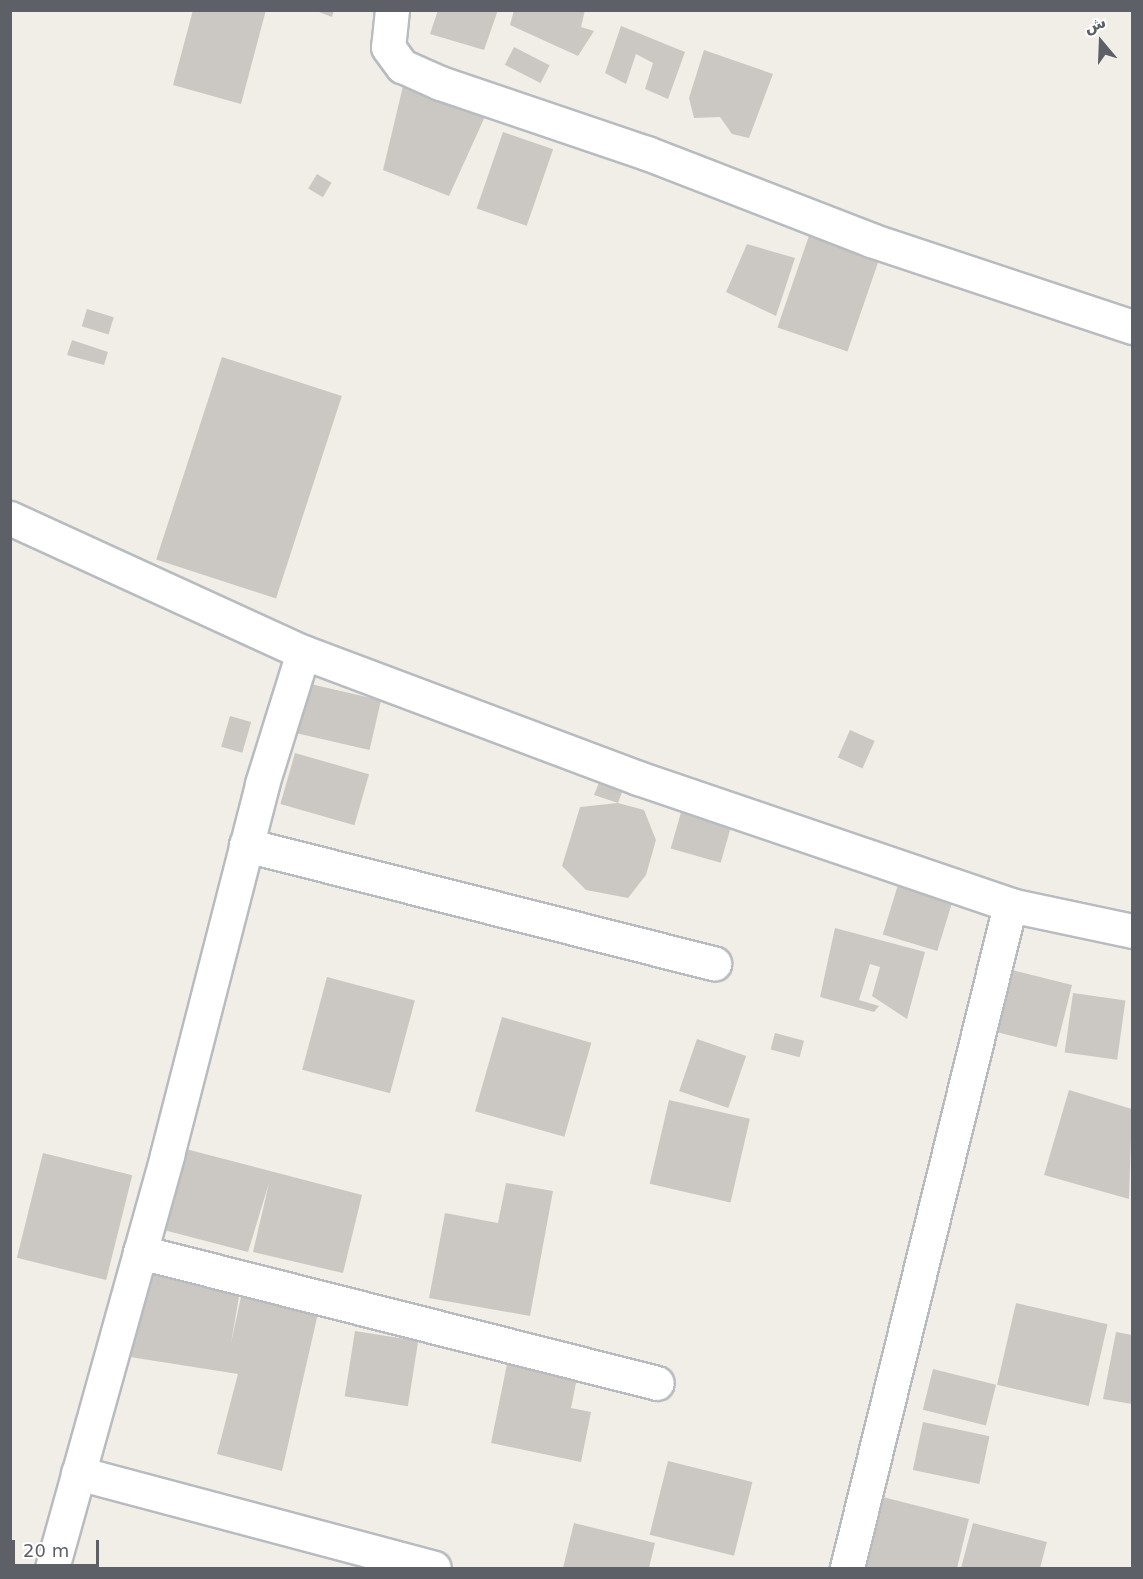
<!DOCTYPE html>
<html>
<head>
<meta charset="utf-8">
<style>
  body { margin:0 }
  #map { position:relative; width:1143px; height:1579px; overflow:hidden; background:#f0eee6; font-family:"DejaVu Sans","Noto Naskh Arabic",sans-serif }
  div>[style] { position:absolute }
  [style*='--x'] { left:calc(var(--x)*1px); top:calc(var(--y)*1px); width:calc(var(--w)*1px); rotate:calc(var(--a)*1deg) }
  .building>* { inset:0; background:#cbc8c3; transform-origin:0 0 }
  .roads { filter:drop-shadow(2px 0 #b8bbc0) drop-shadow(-2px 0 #b8bbc0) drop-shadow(0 2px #b8bbc0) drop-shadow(0 -2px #b8bbc0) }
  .minor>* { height:33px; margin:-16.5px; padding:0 16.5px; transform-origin:16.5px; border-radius:16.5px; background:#fff }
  span { translate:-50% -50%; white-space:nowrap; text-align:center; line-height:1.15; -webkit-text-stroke:4.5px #fff; paint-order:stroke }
  .frame { position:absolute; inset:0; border:12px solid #5d6167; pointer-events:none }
  .north { position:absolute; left:1071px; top:12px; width:60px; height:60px; -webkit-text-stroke:4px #fff; paint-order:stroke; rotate:341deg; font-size:16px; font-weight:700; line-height:24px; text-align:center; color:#5d6167 }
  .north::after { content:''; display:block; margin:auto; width:21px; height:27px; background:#5d6167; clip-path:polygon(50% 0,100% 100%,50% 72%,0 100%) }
  .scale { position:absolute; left:12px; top:1540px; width:87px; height:27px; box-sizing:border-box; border:3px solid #5d6167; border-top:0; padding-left:8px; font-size:18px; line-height:21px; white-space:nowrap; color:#5d6167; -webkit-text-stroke:4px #fff; paint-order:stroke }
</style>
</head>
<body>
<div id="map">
  <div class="building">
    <div style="clip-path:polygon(193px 10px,266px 10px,241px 104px,173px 85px)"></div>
    <div style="clip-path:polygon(314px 10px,334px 10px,332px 17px)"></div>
    <div style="clip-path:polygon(438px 10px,498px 10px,484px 50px,430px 34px)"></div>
    <div style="clip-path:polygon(514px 10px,585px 10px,581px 27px,594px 31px,578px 56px,510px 25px)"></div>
    <div style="clip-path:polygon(621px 26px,685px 52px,668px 99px,645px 89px,653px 63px,636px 54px,626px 84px,605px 73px)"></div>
    <div style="left:514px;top:47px;width:40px;height:20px;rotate:27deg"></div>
    <div style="clip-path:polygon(704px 50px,773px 74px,749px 138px,732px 134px,720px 117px,694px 118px,689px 98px)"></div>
    <div style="clip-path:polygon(404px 82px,487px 112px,449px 196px,383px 170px)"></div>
    <div style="left:503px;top:132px;width:53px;height:81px;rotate:19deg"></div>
    <div style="left:317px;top:174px;width:17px;height:17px;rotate:31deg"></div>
    <div style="left:811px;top:230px;width:74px;height:103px;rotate:19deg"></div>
    <div style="clip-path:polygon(747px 244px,795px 258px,776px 316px,726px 292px)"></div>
    <div style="left:87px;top:309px;width:28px;height:18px;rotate:17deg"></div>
    <div style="clip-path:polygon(72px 340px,108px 352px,104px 365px,67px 355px)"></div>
    <div style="left:222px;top:357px;width:126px;height:213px;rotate:18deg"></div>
    <div style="left:306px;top:683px;width:77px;height:51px;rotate:13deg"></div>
    <div style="left:230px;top:716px;width:22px;height:32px;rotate:16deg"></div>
    <div style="left:850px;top:730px;width:27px;height:30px;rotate:24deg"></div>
    <div style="left:295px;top:753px;width:77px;height:53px;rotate:16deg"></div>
    <div style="clip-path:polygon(602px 775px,625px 784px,618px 803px,644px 810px,656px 840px,646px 875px,628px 898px,586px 890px,562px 866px,580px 807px,618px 803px,594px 795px)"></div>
    <div style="left:682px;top:809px;width:52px;height:41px;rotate:16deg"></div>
    <div style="left:900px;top:878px;width:57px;height:59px;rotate:17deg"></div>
    <div style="clip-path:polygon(835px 928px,925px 952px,907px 1019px,872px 996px,880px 967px,870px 964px,859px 1000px,879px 1006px,874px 1012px,820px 997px)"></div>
    <div style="left:1008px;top:969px;width:66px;height:64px;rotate:14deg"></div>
    <div style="left:327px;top:977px;width:91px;height:96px;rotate:15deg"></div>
    <div style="left:1073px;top:993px;width:53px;height:60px;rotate:8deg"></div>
    <div style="left:502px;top:1017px;width:93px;height:98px;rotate:16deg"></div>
    <div style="left:775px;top:1033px;width:30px;height:17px;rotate:15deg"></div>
    <div style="left:697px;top:1039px;width:52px;height:55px;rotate:19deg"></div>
    <div style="clip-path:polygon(1069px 1090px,1132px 1109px,1129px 1199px,1044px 1175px)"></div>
    <div style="left:669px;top:1100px;width:83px;height:86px;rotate:13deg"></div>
    <div style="clip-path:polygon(182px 1148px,362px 1195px,343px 1273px,253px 1252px,269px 1183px,248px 1252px,160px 1229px)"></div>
    <div style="left:43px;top:1153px;width:92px;height:108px;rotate:14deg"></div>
    <div style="clip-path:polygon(506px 1183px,553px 1191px,530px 1316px,429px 1298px,445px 1213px,498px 1223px)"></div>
    <div style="clip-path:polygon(148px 1272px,240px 1291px,231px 1343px,242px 1292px,319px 1309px,282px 1471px,217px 1454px,238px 1374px,130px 1357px)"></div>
    <div style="left:1016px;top:1303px;width:94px;height:84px;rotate:13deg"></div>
    <div style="left:355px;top:1331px;width:64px;height:66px;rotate:9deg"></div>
    <div style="clip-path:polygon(1116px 1332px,1132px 1335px,1132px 1404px,1103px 1399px)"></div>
    <div style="clip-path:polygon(507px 1364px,577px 1378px,571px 1408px,591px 1412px,581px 1462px,491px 1443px)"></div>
    <div style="left:933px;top:1369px;width:65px;height:42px;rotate:14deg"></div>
    <div style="left:923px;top:1422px;width:68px;height:49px;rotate:12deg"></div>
    <div style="left:668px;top:1461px;width:87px;height:76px;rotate:14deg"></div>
    <div style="clip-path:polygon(883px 1497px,969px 1519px,957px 1568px,865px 1568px)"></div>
    <div style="clip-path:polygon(574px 1523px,655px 1543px,649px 1568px,563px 1568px)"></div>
    <div style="clip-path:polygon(973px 1523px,1047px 1542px,1040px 1568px,961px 1568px)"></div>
  </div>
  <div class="roads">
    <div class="minor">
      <div style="--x:392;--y:10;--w:37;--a:96"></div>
      <div style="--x:388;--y:47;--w:24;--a:54"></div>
      <div style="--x:402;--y:66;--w:42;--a:24.1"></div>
      <div style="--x:440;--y:83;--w:219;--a:18.7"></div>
      <div style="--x:647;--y:153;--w:240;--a:21.2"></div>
      <div style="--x:871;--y:240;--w:275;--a:18.4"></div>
      <div style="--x:10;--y:518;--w:322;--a:24.6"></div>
      <div style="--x:303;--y:652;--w:358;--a:20.6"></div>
      <div style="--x:638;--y:778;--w:393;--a:18.8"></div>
      <div style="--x:1010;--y:905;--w:125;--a:12"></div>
      <div style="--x:246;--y:845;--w:483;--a:14.2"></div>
      <div style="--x:140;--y:1252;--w:533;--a:14.22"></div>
      <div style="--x:78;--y:1473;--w:368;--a:14.9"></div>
      <div style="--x:52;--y:1568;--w:429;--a:-74.4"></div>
      <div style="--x:167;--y:1155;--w:383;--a:-75.6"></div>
      <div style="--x:262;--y:784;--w:138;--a:-72.7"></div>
      <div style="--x:847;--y:1568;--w:683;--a:-76.19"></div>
    </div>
  </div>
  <div class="frame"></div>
  <div class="north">ش</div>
  <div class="scale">20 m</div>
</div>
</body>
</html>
